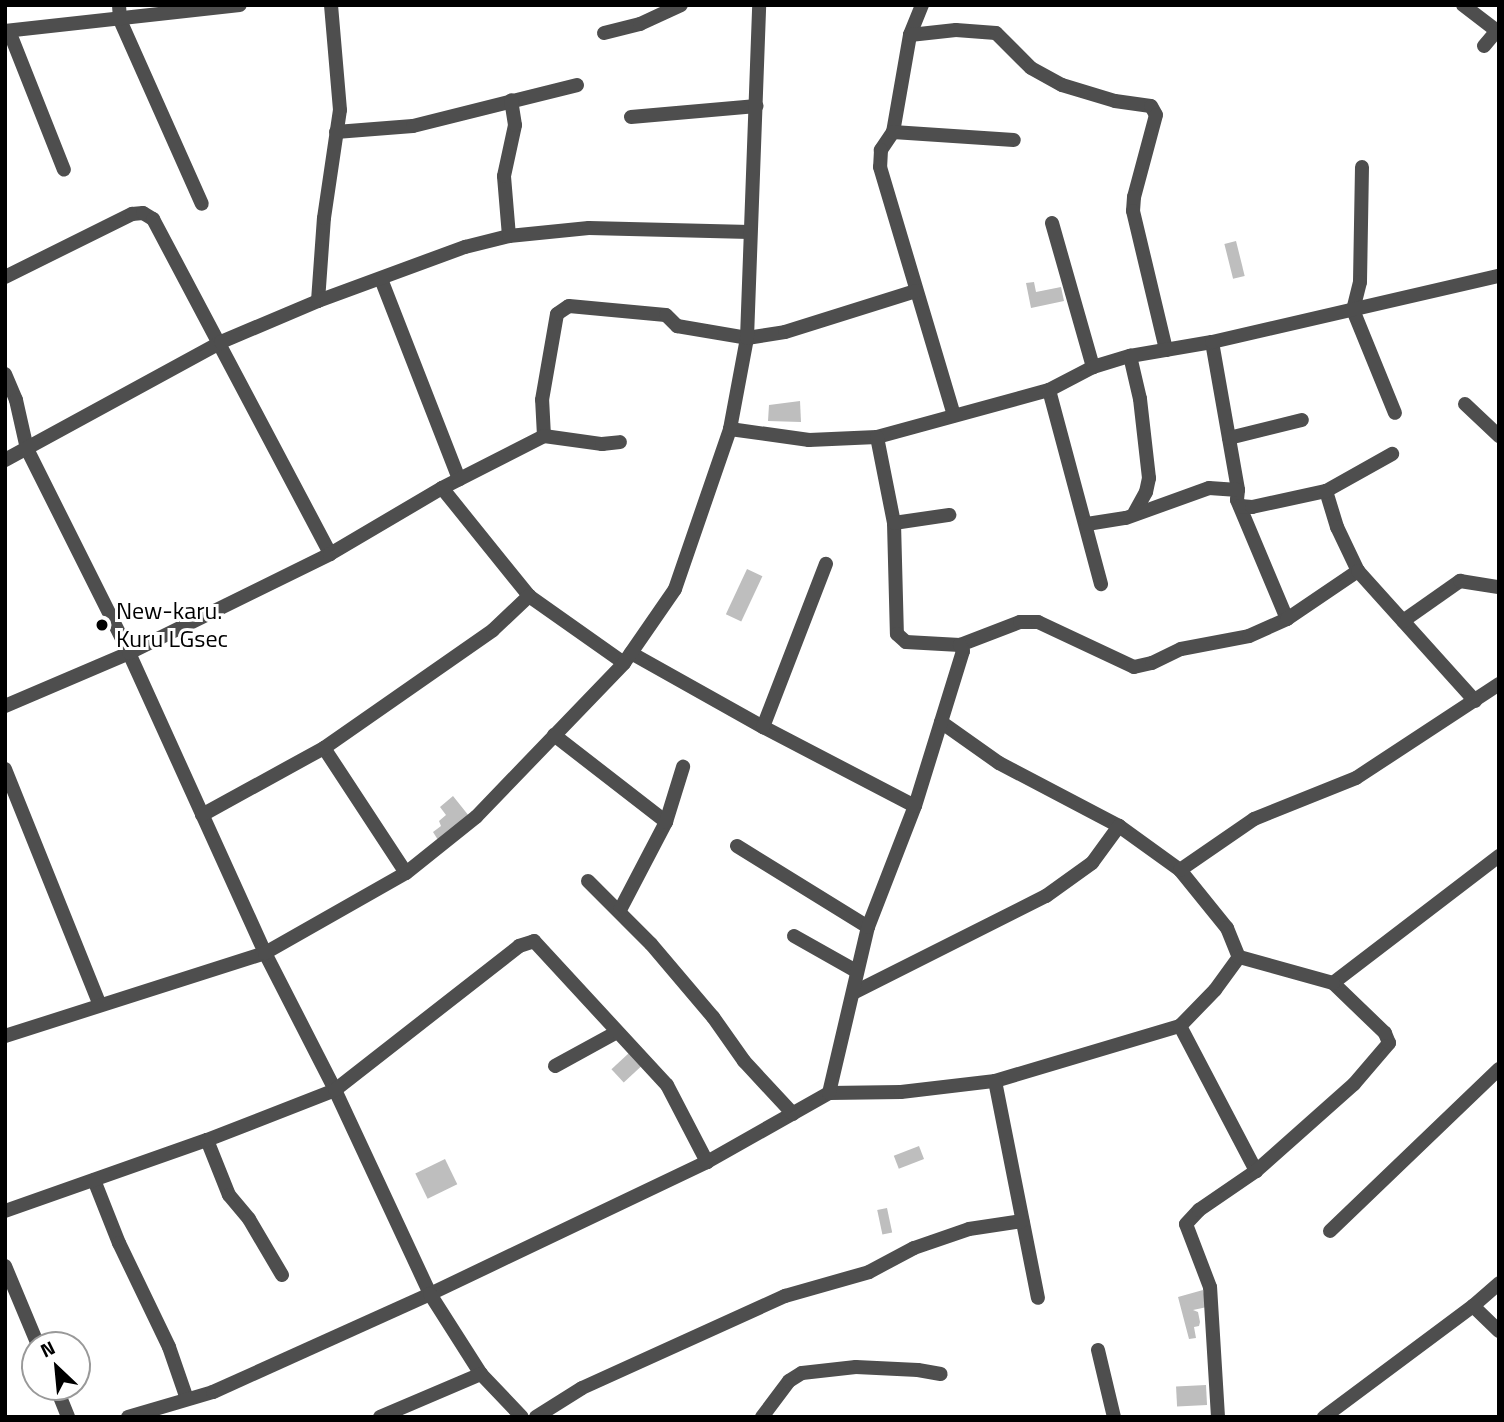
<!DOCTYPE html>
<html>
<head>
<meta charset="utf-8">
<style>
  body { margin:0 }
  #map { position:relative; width:1504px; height:1422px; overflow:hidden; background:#fff; font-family:"Titillium Web",sans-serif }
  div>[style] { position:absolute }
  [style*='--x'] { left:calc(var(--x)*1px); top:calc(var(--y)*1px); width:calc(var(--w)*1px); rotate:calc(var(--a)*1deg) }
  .building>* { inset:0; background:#bebebe; transform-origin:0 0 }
  .street>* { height:14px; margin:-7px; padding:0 7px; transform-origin:7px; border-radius:7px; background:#4e4e4e }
  .dots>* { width:19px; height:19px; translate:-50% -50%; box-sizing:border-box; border:4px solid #fff; border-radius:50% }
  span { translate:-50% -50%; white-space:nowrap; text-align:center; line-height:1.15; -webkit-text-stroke:6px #fff; paint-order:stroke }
  .poi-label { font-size:24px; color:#000 }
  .left { translate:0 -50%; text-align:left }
  .frame { position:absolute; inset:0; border:7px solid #000; pointer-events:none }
  .north { position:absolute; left:21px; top:1331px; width:70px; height:70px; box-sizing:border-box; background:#fff; border:2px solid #999; border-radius:50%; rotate:334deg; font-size:19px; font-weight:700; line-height:28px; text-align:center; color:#000 }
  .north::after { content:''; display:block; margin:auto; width:24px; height:32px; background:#000; clip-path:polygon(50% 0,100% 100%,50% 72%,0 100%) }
</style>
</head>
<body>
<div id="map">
  <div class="building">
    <div style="left:1236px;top:241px;width:36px;height:12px;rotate:76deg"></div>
    <div style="clip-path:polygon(1034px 282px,1036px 292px,1061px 287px,1064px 301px,1031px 308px,1026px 283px)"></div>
    <div style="clip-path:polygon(800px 401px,801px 422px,768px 421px,769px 405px)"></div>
    <div style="left:747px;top:569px;width:17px;height:50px;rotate:25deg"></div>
    <div style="clip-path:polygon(453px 796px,469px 816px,438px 840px,433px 832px,441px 826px,439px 821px,446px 815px,440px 807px)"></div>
    <div style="left:629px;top:1053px;width:18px;height:24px;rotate:47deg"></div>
    <div style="left:919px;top:1146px;width:14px;height:27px;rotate:69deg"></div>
    <div style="left:445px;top:1159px;width:28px;height:33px;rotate:64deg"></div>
    <div style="left:887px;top:1208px;width:25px;height:10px;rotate:78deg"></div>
    <div style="clip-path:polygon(1203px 1290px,1207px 1307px,1193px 1310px,1198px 1312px,1200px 1322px,1199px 1326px,1194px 1327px,1196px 1338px,1189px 1339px,1178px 1297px)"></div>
    <div style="left:1206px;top:1385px;width:20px;height:30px;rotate:87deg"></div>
  </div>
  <div class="street">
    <div style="--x:119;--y:5;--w:15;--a:86"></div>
    <div style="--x:120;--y:20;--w:201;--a:66"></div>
    <div style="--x:922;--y:5;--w:32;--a:112"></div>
    <div style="--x:910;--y:35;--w:98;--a:99.9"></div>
    <div style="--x:893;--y:132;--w:22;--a:124"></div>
    <div style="--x:881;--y:150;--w:17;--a:93"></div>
    <div style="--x:880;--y:167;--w:259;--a:73.4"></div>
    <div style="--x:1463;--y:5;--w:43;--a:37.4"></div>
    <div style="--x:5;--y:31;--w:236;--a:-6.3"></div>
    <div style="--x:9;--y:31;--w:149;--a:68.4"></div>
    <div style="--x:604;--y:33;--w:37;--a:-14"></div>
    <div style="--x:640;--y:24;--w:45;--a:-24.9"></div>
    <div style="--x:910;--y:35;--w:46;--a:-6.2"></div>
    <div style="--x:956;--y:30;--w:40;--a:4.3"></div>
    <div style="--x:996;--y:33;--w:49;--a:45"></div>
    <div style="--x:1031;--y:68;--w:35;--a:29"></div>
    <div style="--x:1062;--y:85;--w:55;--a:16.8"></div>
    <div style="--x:1115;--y:101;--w:36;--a:8"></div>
    <div style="--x:1151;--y:106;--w:10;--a:61"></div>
    <div style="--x:1156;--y:115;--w:85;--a:105"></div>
    <div style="--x:1134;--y:197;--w:14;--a:94"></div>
    <div style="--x:1133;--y:211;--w:143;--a:76.6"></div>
    <div style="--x:1484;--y:46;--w:23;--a:-50"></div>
    <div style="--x:631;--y:117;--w:126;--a:-5"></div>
    <div style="--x:336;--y:132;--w:77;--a:-4.5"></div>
    <div style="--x:413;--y:126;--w:169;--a:-14"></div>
    <div style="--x:893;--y:132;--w:121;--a:3.8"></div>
    <div style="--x:1362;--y:167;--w:115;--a:91"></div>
    <div style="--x:1360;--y:282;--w:29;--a:104"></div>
    <div style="--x:1353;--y:310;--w:111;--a:67.8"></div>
    <div style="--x:1052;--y:223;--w:150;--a:74.1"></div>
    <div style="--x:509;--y:236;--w:60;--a:-94.8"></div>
    <div style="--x:504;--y:176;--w:52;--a:-77.8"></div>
    <div style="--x:515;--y:125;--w:25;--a:-99"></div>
    <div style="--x:5;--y:277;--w:142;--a:-26.4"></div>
    <div style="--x:132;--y:214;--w:11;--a:-5"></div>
    <div style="--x:143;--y:213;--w:12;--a:31"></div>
    <div style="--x:153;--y:219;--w:379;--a:62.1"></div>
    <div style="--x:381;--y:279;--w:215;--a:68.7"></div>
    <div style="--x:318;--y:301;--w:83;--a:-85.9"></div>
    <div style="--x:324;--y:218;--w:109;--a:-81.6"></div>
    <div style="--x:340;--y:110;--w:105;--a:-94.9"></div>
    <div style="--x:1212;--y:342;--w:150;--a:80"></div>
    <div style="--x:1238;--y:490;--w:10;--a:96"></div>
    <div style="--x:1237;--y:500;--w:129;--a:67.2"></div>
    <div style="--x:1130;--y:356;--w:44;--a:76.9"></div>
    <div style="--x:1140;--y:399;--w:80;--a:83.5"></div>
    <div style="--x:1149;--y:478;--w:14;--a:102"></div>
    <div style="--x:1146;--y:492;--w:23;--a:119"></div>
    <div style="--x:5;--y:374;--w:28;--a:67"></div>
    <div style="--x:16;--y:400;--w:50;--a:77.3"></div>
    <div style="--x:27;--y:449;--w:228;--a:63.4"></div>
    <div style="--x:129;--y:653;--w:329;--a:65.6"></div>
    <div style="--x:265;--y:953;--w:154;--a:62.9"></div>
    <div style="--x:335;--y:1090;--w:225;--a:65"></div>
    <div style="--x:430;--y:1294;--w:307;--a:-25.5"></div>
    <div style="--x:707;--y:1162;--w:140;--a:-29.5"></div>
    <div style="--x:829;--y:1093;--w:72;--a:-0.8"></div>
    <div style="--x:901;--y:1092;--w:95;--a:-6.7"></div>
    <div style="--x:995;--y:1081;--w:193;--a:-16.6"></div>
    <div style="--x:1180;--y:1026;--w:50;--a:-45.8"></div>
    <div style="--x:1215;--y:990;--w:41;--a:-54"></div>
    <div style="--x:1049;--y:390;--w:201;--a:75"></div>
    <div style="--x:1465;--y:404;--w:47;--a:43.3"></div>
    <div style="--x:730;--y:429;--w:80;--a:7.9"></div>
    <div style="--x:809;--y:440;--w:68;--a:-2.5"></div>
    <div style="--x:877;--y:437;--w:178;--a:-15.3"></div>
    <div style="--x:1049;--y:390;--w:50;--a:-27.6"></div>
    <div style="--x:1093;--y:367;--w:39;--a:-17"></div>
    <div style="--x:1130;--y:356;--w:83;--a:-9.7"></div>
    <div style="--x:1212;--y:342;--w:294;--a:-13"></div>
    <div style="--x:544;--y:436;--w:36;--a:-93"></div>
    <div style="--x:542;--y:400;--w:87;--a:-80.1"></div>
    <div style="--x:557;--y:314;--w:14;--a:-34"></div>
    <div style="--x:569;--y:306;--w:97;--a:5.3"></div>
    <div style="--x:666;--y:315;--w:16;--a:45"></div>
    <div style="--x:677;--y:326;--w:71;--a:9.7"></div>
    <div style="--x:747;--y:338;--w:38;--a:-9"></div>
    <div style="--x:785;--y:332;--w:137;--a:-17.4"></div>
    <div style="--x:877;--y:437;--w:88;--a:78.8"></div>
    <div style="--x:894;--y:523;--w:111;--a:88.5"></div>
    <div style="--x:897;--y:634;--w:12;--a:42"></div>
    <div style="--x:906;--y:642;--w:54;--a:3.2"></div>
    <div style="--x:960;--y:645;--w:64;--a:-21"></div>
    <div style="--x:1020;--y:622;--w:18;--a:0"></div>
    <div style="--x:1038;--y:622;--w:106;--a:25.1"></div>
    <div style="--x:1134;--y:667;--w:18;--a:-13"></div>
    <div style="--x:1152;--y:663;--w:32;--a:-26"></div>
    <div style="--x:1181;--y:649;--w:69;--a:-10.8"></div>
    <div style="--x:1249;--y:636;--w:42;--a:-24.1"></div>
    <div style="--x:1287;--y:619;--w:86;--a:-34.1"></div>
    <div style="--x:1229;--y:438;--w:75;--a:-13.9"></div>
    <div style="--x:5;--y:460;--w:246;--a:-28.6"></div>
    <div style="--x:221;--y:342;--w:105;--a:-22.9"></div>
    <div style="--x:318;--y:301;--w:157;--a:-20.2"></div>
    <div style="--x:465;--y:247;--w:45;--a:-14"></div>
    <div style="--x:509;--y:236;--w:80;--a:-5.7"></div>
    <div style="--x:589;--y:228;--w:161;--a:1.4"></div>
    <div style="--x:442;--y:488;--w:139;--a:51.1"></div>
    <div style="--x:529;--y:596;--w:116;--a:35.2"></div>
    <div style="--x:1326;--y:491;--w:38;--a:73"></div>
    <div style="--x:1337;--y:527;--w:49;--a:64.5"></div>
    <div style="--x:1358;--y:571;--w:175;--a:48"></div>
    <div style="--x:1240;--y:506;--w:12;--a:5"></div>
    <div style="--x:1252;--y:507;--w:76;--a:-12.2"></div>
    <div style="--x:1326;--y:491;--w:76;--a:-29.3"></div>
    <div style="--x:894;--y:523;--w:56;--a:-8.3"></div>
    <div style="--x:1087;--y:524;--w:39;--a:-9"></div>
    <div style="--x:1126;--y:518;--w:88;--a:-19.9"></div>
    <div style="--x:1209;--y:488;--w:29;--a:4"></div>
    <div style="--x:1403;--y:621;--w:70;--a:-35.1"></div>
    <div style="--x:1460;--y:581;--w:39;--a:9"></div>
    <div style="--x:631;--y:653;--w:151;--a:29.3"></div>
    <div style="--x:763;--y:727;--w:171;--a:27.5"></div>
    <div style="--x:5;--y:706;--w:135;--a:-23.1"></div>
    <div style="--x:129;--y:653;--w:224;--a:-26.2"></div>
    <div style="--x:330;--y:554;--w:130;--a:-30.5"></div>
    <div style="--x:442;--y:488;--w:114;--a:-27"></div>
    <div style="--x:544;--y:436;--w:59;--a:7.9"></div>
    <div style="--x:602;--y:444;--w:18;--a:-6"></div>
    <div style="--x:941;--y:722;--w:71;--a:35.3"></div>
    <div style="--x:999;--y:763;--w:136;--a:27.7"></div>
    <div style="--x:1119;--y:826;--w:75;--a:35.8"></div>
    <div style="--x:1180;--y:870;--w:75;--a:51"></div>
    <div style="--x:1227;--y:928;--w:31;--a:68"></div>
    <div style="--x:763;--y:727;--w:175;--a:-68.9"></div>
    <div style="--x:554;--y:735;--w:142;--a:37.8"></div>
    <div style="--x:324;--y:748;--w:149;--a:56.7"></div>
    <div style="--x:5;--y:769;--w:254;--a:68.1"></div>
    <div style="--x:202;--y:815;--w:139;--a:-28.8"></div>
    <div style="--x:324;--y:748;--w:206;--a:-34.9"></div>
    <div style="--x:493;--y:630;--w:50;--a:-43.4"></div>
    <div style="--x:737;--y:846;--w:154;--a:31.7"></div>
    <div style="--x:1180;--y:870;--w:90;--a:-34.6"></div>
    <div style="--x:1254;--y:819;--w:110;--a:-21.9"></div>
    <div style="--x:1356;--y:778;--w:171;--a:-33.3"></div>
    <div style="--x:588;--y:881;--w:89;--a:45"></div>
    <div style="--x:651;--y:944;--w:96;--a:49.7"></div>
    <div style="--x:713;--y:1017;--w:54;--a:54.8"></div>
    <div style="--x:744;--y:1061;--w:72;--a:47.2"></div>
    <div style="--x:620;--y:910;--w:99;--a:-62.4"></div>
    <div style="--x:666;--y:822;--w:58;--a:-72.8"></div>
    <div style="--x:794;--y:936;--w:71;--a:29.4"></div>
    <div style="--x:1333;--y:983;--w:209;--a:-37.4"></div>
    <div style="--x:855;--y:992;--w:214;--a:-26.7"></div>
    <div style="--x:1046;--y:896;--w:57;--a:-35.7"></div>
    <div style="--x:1092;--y:863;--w:46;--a:-53.9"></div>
    <div style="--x:1180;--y:1026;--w:164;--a:62.3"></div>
    <div style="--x:5;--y:1036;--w:273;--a:-17.7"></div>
    <div style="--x:265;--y:953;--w:162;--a:-29.6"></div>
    <div style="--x:406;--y:873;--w:90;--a:-38.7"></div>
    <div style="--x:476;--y:817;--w:214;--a:-46.1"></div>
    <div style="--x:624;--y:663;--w:90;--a:-55.4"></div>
    <div style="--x:675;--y:589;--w:169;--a:-71"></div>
    <div style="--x:730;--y:429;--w:93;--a:-79.4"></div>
    <div style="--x:747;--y:338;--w:333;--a:-87.9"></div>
    <div style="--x:555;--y:1066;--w:71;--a:-28.7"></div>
    <div style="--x:995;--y:1081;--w:221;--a:78.8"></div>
    <div style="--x:829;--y:1093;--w:171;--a:-76.8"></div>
    <div style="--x:868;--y:927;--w:130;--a:-68.8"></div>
    <div style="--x:915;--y:806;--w:162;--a:-72.8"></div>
    <div style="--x:963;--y:651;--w:7;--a:-117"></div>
    <div style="--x:207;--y:1140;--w:59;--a:68.2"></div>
    <div style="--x:229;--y:1195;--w:31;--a:50"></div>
    <div style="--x:249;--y:1219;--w:65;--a:59.5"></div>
    <div style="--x:94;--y:1180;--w:68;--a:68.4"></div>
    <div style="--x:119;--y:1243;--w:115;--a:64.3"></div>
    <div style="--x:169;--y:1347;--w:55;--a:70.9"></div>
    <div style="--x:5;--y:1211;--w:214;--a:-19.4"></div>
    <div style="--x:207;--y:1140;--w:137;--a:-21.3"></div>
    <div style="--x:335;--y:1090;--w:234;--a:-38"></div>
    <div style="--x:519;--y:946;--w:16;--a:-18"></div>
    <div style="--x:534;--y:941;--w:196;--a:47.3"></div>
    <div style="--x:667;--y:1085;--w:87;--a:62.5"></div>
    <div style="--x:1330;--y:1231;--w:234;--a:-43.8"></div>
    <div style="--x:5;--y:1266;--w:86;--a:67.3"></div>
    <div style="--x:1473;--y:1306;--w:36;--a:44"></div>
    <div style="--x:1098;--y:1350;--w:69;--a:76.6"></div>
    <div style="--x:56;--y:1387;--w:32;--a:68"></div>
    <div style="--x:128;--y:1417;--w:89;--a:-16.4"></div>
    <div style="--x:213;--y:1392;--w:238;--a:-24.3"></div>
    <div style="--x:430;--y:1294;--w:95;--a:57.5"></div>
    <div style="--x:481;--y:1374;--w:59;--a:46.4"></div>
    <div style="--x:380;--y:1417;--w:110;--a:-23.1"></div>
    <div style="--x:536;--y:1417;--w:54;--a:-32.2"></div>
    <div style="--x:582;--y:1388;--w:223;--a:-24.4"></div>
    <div style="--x:785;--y:1296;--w:87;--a:-15.9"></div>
    <div style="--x:869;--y:1272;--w:51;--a:-28.1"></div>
    <div style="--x:914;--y:1248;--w:58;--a:-19.1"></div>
    <div style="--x:969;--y:1229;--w:54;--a:-8.6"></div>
    <div style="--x:762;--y:1417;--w:45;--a:-53.1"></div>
    <div style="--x:789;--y:1381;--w:15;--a:-32"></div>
    <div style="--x:802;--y:1373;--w:54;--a:-6.3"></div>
    <div style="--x:856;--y:1367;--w:62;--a:2.8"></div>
    <div style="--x:918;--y:1370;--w:23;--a:10"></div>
    <div style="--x:1218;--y:1417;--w:130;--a:-93.5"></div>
    <div style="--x:1210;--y:1287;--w:67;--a:-110.9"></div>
    <div style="--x:1186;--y:1224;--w:19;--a:-47"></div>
    <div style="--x:1199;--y:1210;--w:69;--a:-34.4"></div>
    <div style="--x:1256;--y:1171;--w:131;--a:-41.6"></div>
    <div style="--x:1354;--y:1084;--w:54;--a:-49.5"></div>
    <div style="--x:1389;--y:1043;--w:11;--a:-112"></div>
    <div style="--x:1385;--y:1033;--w:72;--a:-136.1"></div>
    <div style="--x:1333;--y:983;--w:98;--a:-164.5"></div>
    <div style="--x:1324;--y:1417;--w:186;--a:-36.7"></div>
    <div style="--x:1473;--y:1306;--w:35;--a:-41"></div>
  </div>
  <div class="dots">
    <div style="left:102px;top:625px;background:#000"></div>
  </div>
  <div class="poi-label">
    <span class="left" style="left:116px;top:625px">New-karu.<br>Kuru LGsec</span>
  </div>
  <div class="frame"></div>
  <div class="north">N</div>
</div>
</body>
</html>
